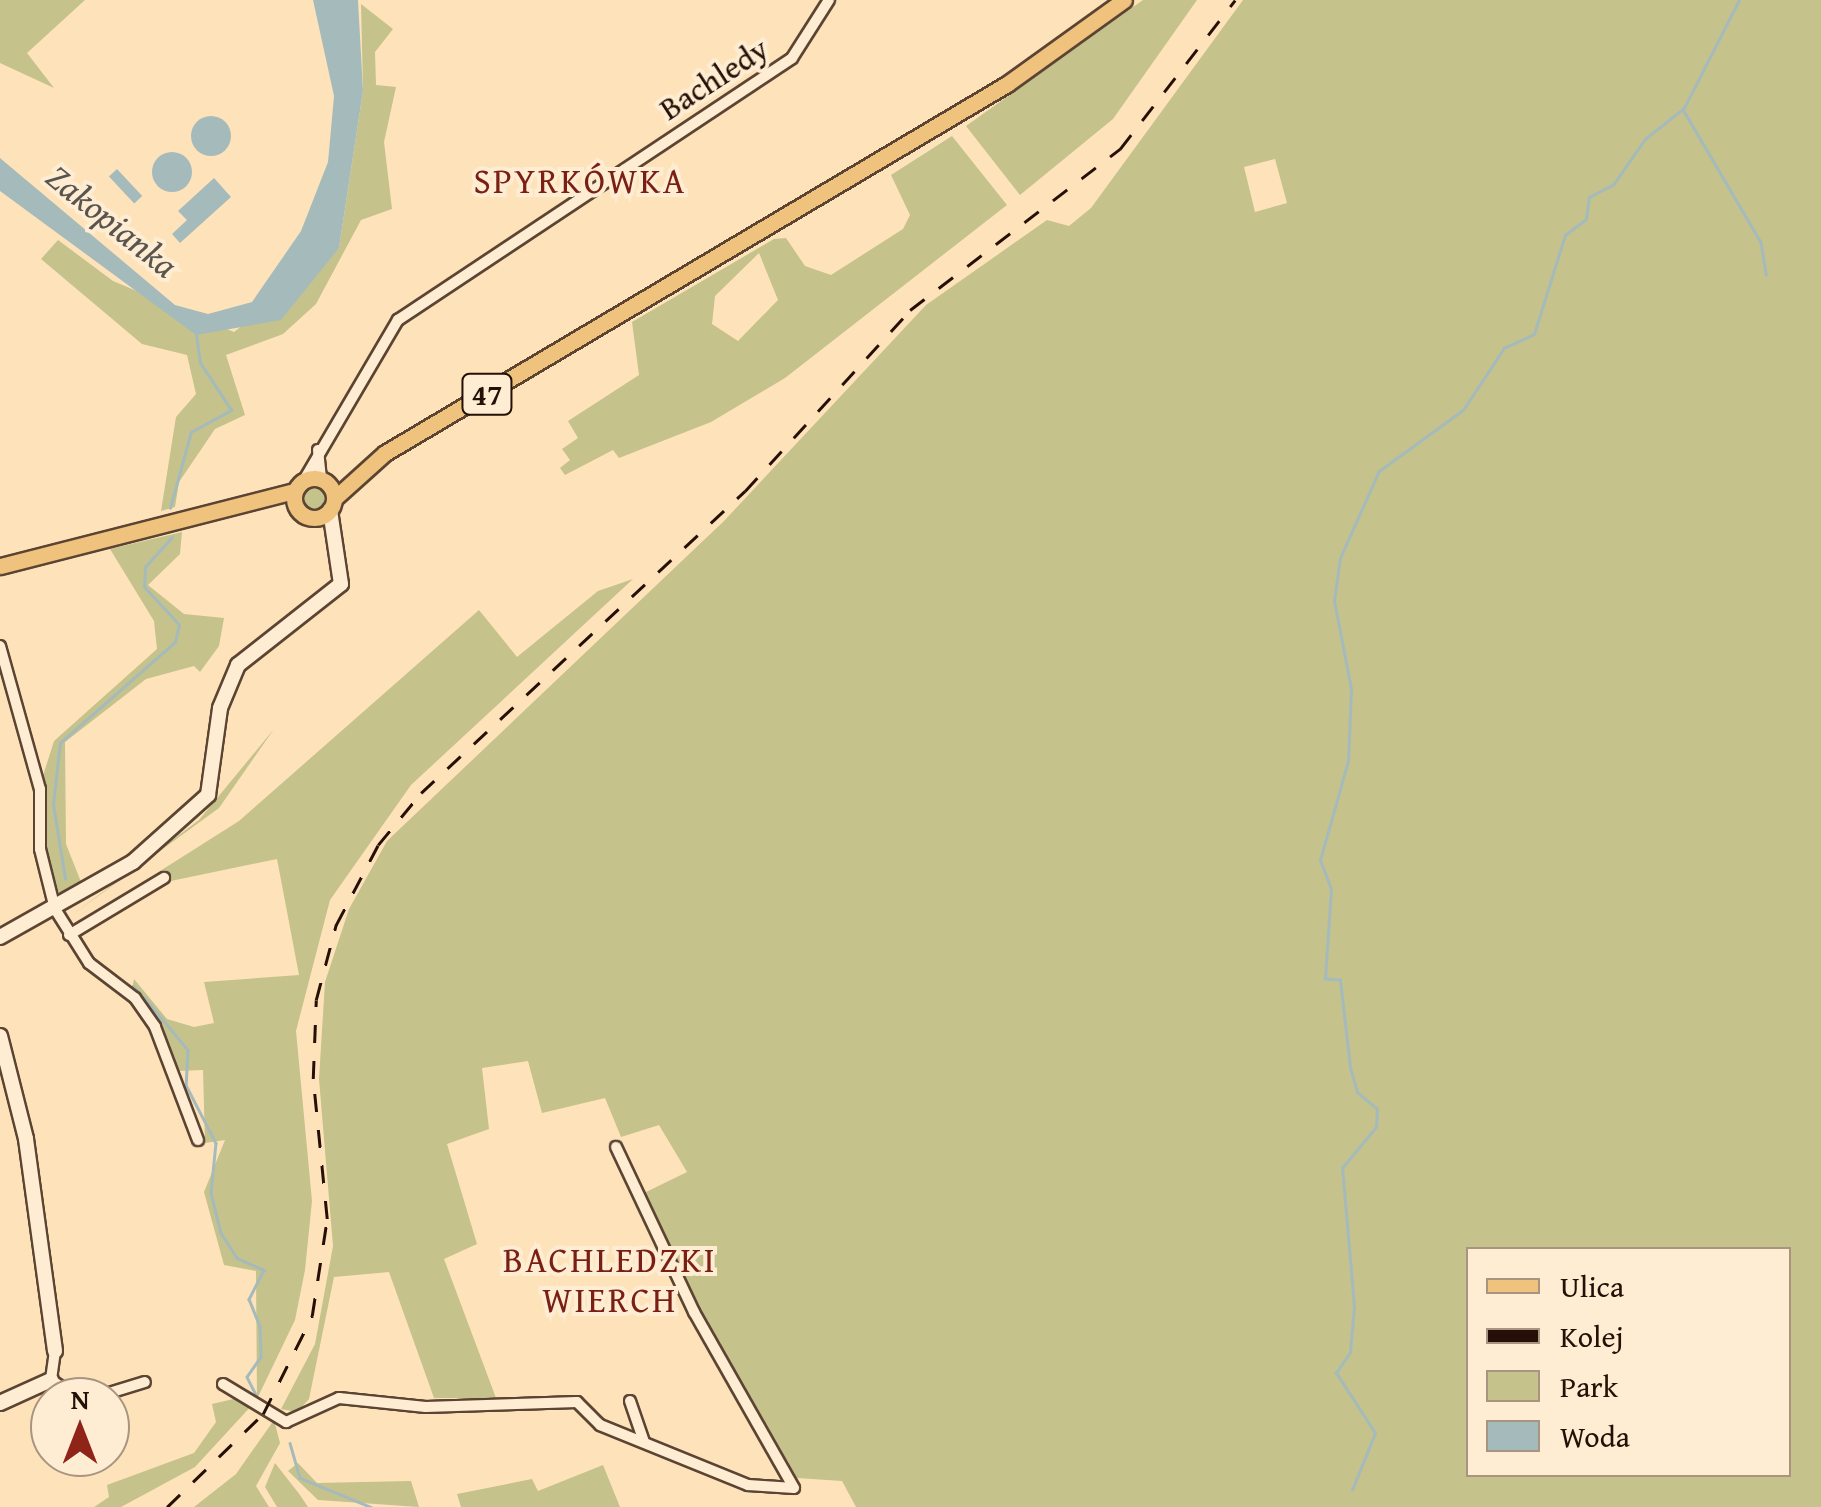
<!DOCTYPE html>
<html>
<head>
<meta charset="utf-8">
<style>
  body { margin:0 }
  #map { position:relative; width:1821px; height:1507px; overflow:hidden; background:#fee3ba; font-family:"Gentium Book Plus",serif }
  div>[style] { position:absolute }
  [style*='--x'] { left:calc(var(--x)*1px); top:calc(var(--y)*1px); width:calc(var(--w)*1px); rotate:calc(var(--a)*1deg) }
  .green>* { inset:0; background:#c5c28c }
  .round { border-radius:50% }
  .water>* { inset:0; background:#a5bbbb; transform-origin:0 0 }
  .stream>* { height:2.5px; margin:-1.25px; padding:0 1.25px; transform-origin:1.25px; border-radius:1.25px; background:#a5bbbb }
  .roads { filter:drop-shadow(2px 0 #5c4433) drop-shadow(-2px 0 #5c4433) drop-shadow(0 2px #5c4433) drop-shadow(0 -2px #5c4433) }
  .street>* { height:10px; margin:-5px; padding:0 5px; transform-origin:5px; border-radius:5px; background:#feedd2 }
  .secondary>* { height:14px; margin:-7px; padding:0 7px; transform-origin:7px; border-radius:7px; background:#feedd2 }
  .primary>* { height:15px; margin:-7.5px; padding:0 7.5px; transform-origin:7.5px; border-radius:7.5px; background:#efc27d }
  .primary>.ring { margin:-7.5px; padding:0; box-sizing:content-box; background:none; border:15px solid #efc27d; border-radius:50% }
  .rail>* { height:2.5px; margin-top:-1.25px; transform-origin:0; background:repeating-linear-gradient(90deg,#260f06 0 18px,transparent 0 36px) }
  span { translate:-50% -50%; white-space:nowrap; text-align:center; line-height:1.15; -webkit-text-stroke:8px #feedd2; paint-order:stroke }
  .shield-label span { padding:2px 8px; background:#feedd2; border:2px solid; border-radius:8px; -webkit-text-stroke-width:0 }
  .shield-label { font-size:30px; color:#260f06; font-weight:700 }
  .street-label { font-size:32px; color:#260f06 }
  .neighbourhood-label { font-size:35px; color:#7a1f14; letter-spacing:2.5px }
  .water-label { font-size:35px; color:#59544e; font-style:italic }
  .legend { position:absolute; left:1466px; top:1247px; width:325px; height:230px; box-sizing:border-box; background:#feedd2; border:2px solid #a89480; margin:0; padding:12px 18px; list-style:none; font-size:30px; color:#260f06 }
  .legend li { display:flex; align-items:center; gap:20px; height:50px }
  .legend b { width:50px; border:2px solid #a89480 }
  .north { position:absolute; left:30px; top:1377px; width:100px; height:100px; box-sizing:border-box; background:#feedd2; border:2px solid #a89480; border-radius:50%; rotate:0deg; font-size:28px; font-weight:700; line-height:40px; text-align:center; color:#260f06 }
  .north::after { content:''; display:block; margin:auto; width:35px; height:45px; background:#8f2418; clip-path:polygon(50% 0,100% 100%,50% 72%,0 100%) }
</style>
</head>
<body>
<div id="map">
  <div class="green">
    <div style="clip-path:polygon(0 0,85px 0,27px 53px,54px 88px,0 63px)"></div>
    <div style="clip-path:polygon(1143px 0,1197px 0,1113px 119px,1020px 195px,966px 126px)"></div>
    <div style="clip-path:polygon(evenodd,1243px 0,1821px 0,1821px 1507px,856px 1507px,842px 1481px,797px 1478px,698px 1304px,642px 1194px,687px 1172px,659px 1125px,621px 1137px,605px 1098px,542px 1113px,528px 1061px,482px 1068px,489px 1129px,447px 1144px,477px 1244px,444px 1259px,496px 1398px,434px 1398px,389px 1272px,334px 1277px,309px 1399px,297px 1412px,281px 1409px,315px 1344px,333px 1246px,319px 1079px,325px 982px,349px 909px,387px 841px,724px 521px,926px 305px,1047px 220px,1069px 226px,1091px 208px,1243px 0,1275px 159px,1287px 203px,1255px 212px,1244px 167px,1275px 159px,1243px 0,1468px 1250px,1788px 1250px,1788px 1474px,1468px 1474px,1468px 1250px)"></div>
    <div style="clip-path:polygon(361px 4px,393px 29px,375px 52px,376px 85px,396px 87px,384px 142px,392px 209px,361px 220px,316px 304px,283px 334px,226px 355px,245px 415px,215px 429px,179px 482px,175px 507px,161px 511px,176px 417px,196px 394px,187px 355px,142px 344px,41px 259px,58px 240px,113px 281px,234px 332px,339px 248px,363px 91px)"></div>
    <div style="clip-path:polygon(evenodd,952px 136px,1007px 205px,785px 378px,711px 422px,619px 458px,613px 450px,565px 475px,560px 468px,570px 460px,562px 449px,578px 438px,568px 421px,639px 375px,632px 322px,774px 239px,786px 238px,805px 266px,831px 275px,903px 229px,910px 215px,891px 175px,952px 136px,759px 253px,778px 300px,738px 341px,712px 324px,715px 296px,759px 253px)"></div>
    <div class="round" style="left:302px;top:485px;width:24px;height:24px"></div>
    <div style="clip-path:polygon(182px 532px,180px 554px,148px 585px,184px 614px,224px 618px,219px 646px,200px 672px,194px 666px,146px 679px,65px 742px,66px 844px,81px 882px,60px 893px,50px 884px,41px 782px,54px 741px,157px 649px,154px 621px,110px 549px)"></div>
    <div style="clip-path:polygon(633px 579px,411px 785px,330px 900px,296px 1031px,312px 1201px,305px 1270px,295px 1320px,257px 1399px,256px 1271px,224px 1265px,204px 1192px,225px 1140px,205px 1143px,203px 1070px,178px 1071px,132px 990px,134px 979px,167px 1019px,194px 1027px,214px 1023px,204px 982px,299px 975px,277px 859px,166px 882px,160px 871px,239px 821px,479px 610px,517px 657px,598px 591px)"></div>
    <div style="clip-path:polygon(274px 729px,219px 808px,68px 918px,199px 820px)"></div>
    <div style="clip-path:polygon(242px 1397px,253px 1404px,195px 1467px,121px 1507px,94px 1507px,109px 1497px,107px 1485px,194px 1453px,216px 1422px,212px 1404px)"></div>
    <div style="clip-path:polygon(274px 1420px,280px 1443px,256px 1486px,269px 1507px,194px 1507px,236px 1474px)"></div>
    <div style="clip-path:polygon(275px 1463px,300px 1495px,308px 1507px,277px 1507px,265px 1487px)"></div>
    <div style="clip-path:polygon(298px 1463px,317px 1483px,411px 1481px,419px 1507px,318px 1500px,288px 1471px)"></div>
    <div style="clip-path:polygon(603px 1465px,620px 1507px,461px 1507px,457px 1494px,532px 1479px,538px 1491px)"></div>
  </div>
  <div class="water">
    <div style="clip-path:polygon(313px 0,358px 0,363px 91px,339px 248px,281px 320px,196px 335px,0 191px,0 158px,175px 305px,208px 314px,252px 302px,301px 231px,328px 162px,334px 96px)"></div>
    <div class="round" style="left:191px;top:116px;width:40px;height:40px"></div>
    <div class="round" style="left:152px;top:152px;width:40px;height:40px"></div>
    <div style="left:117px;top:169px;width:37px;height:11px;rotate:47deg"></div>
    <div style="clip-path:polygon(214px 178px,231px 197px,180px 243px,172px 234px,187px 220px,178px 211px)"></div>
  </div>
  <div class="stream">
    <div style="--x:1684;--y:111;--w:152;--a:59.6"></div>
    <div style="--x:1761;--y:242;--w:33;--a:81"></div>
    <div style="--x:170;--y:508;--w:79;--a:-74.6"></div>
    <div style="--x:191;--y:432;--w:46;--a:-28.8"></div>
    <div style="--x:231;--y:410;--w:56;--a:-123.4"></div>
    <div style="--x:200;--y:363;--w:30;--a:-98"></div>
    <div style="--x:65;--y:879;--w:76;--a:-99.1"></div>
    <div style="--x:53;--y:804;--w:61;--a:-83.5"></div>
    <div style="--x:60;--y:743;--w:153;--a:-41.3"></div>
    <div style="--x:175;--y:642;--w:17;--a:-77"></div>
    <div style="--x:179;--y:625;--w:52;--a:-132.6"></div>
    <div style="--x:144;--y:587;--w:20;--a:-87"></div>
    <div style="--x:145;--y:567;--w:40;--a:-48"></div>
    <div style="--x:133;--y:986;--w:11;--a:45"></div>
    <div style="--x:144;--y:997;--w:69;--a:50.3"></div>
    <div style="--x:188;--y:1050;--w:35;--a:93"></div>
    <div style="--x:186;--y:1085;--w:65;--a:62.7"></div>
    <div style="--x:216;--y:1143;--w:50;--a:95.7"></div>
    <div style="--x:211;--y:1193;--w:41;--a:76"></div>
    <div style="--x:221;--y:1233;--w:30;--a:57"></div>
    <div style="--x:237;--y:1258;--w:30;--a:24"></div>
    <div style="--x:264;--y:1270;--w:33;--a:117"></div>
    <div style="--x:249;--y:1299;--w:29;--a:68"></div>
    <div style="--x:260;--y:1326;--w:31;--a:88"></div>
    <div style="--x:261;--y:1357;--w:24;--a:125"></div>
    <div style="--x:247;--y:1377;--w:20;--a:63"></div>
    <div style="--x:290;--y:1443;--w:36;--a:74"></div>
    <div style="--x:300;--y:1478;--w:77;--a:22.2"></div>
    <div style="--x:1352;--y:1490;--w:61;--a:-68"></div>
    <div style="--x:1375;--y:1433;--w:72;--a:-123"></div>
    <div style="--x:1336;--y:1373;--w:25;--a:-56"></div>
    <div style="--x:1350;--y:1352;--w:45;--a:-84.9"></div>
    <div style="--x:1354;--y:1307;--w:140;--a:-94.9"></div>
    <div style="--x:1342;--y:1168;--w:53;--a:-50.3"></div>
    <div style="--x:1376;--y:1127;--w:18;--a:-87"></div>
    <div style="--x:1377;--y:1109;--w:26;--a:-140"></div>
    <div style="--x:1357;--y:1092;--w:26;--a:-106"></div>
    <div style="--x:1350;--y:1067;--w:88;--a:-96.6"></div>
    <div style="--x:1340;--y:980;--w:15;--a:-176"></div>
    <div style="--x:1325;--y:979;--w:90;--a:-86.2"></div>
    <div style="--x:1331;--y:889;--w:31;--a:-111"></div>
    <div style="--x:1320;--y:860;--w:103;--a:-74.2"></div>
    <div style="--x:1348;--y:761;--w:72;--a:-87.6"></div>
    <div style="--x:1351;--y:689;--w:90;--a:-100.9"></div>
    <div style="--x:1334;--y:601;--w:43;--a:-82.1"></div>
    <div style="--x:1340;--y:558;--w:95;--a:-65.9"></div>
    <div style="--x:1379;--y:471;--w:104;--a:-36"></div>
    <div style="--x:1463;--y:410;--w:74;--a:-56.5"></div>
    <div style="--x:1504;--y:348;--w:33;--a:-25"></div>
    <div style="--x:1534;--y:334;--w:104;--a:-72.6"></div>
    <div style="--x:1565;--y:235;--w:26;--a:-37"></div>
    <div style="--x:1586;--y:219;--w:22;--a:-82"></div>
    <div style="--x:1589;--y:197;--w:27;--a:-27"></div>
    <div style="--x:1613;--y:185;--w:56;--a:-55.2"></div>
    <div style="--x:1645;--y:139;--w:50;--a:-38.5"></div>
    <div style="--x:1684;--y:108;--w:121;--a:-63"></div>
  </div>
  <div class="roads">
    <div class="street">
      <div style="--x:318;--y:450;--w:28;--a:84"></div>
      <div style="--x:304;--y:480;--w:186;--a:-59.6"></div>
      <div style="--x:398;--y:320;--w:473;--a:-33.6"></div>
      <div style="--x:792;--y:58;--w:69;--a:-57.5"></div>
      <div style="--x:0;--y:646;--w:148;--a:74.4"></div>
      <div style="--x:40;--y:789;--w:60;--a:90"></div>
      <div style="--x:40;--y:849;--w:62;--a:76"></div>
      <div style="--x:55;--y:909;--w:64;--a:57.8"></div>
      <div style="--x:89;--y:963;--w:58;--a:37.3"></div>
      <div style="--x:135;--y:998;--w:35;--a:55"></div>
      <div style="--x:155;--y:1027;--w:121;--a:69.2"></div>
      <div style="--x:69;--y:935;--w:111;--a:-31"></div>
      <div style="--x:616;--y:1147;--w:183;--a:64.7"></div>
      <div style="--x:694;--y:1312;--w:202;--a:60.4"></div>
      <div style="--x:55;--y:1351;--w:29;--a:98"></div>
      <div style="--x:51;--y:1380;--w:30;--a:34"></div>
      <div style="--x:223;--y:1384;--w:74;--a:31.1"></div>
      <div style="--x:286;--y:1422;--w:58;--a:-24.4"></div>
      <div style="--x:339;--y:1398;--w:87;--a:5.9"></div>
      <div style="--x:426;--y:1407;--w:151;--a:-1.9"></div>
      <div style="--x:577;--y:1402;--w:33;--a:45"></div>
      <div style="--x:600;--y:1425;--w:160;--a:22.1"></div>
      <div style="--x:748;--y:1485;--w:46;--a:3.7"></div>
      <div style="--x:96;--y:1397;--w:51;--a:-17"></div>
      <div style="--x:630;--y:1401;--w:43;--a:71.1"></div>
    </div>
    <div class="secondary">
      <div style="--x:0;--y:937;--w:153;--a:-29.4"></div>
      <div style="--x:133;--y:862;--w:101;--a:-41.8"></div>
      <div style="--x:208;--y:795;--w:88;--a:-82.1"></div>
      <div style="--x:220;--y:708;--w:47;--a:-67.3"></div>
      <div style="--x:238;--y:665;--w:131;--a:-38.2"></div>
      <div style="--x:341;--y:584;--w:75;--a:-98.5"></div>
      <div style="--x:0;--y:1036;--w:106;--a:75.8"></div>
      <div style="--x:26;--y:1139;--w:214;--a:82.2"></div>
      <div style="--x:0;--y:1403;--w:56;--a:-24.3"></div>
    </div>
    <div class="primary">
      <div class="ring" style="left:294px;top:478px;width:25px;height:25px"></div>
      <div style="--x:335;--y:498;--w:67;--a:-42"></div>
      <div style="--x:385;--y:453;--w:723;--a:-30.68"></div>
      <div style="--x:1007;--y:84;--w:144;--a:-35.7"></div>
      <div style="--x:0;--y:566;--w:304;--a:-14.3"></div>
    </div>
  </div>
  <div class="rail">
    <div style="--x:167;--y:1507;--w:134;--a:-44.1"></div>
    <div style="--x:263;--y:1414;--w:110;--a:-63.4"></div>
    <div style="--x:312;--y:1316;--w:98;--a:-81.2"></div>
    <div style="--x:327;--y:1219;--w:141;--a:-95.7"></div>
    <div style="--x:313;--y:1079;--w:79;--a:-87.8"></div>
    <div style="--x:316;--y:1000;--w:78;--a:-75.1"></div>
    <div style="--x:336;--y:925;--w:90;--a:-62.3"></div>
    <div style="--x:378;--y:845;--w:67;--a:-50.4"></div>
    <div style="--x:421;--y:793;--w:443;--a:-43"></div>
    <div style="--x:745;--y:491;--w:245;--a:-47.6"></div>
    <div style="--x:910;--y:310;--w:265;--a:-37.5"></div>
    <div style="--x:1120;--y:149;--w:188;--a:-52.3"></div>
  </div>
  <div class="shield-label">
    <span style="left:487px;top:394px">47</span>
  </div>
  <div class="street-label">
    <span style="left:714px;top:79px;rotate:-33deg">Bachledy</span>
  </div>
  <div class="neighbourhood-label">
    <span style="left:580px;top:181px">SPYRKÓWKA</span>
    <span style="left:610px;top:1280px">BACHLEDZKI<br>WIERCH</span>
  </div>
  <div class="water-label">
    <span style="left:112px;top:221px;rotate:39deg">Zakopianka</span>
  </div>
  <ul class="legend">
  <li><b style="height:12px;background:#efc27d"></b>Ulica</li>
  <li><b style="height:12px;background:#260f06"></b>Kolej</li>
  <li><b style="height:28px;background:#c5c28c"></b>Park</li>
  <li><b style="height:28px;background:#a5bbbb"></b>Woda</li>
  </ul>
  <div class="north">N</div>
</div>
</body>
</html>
